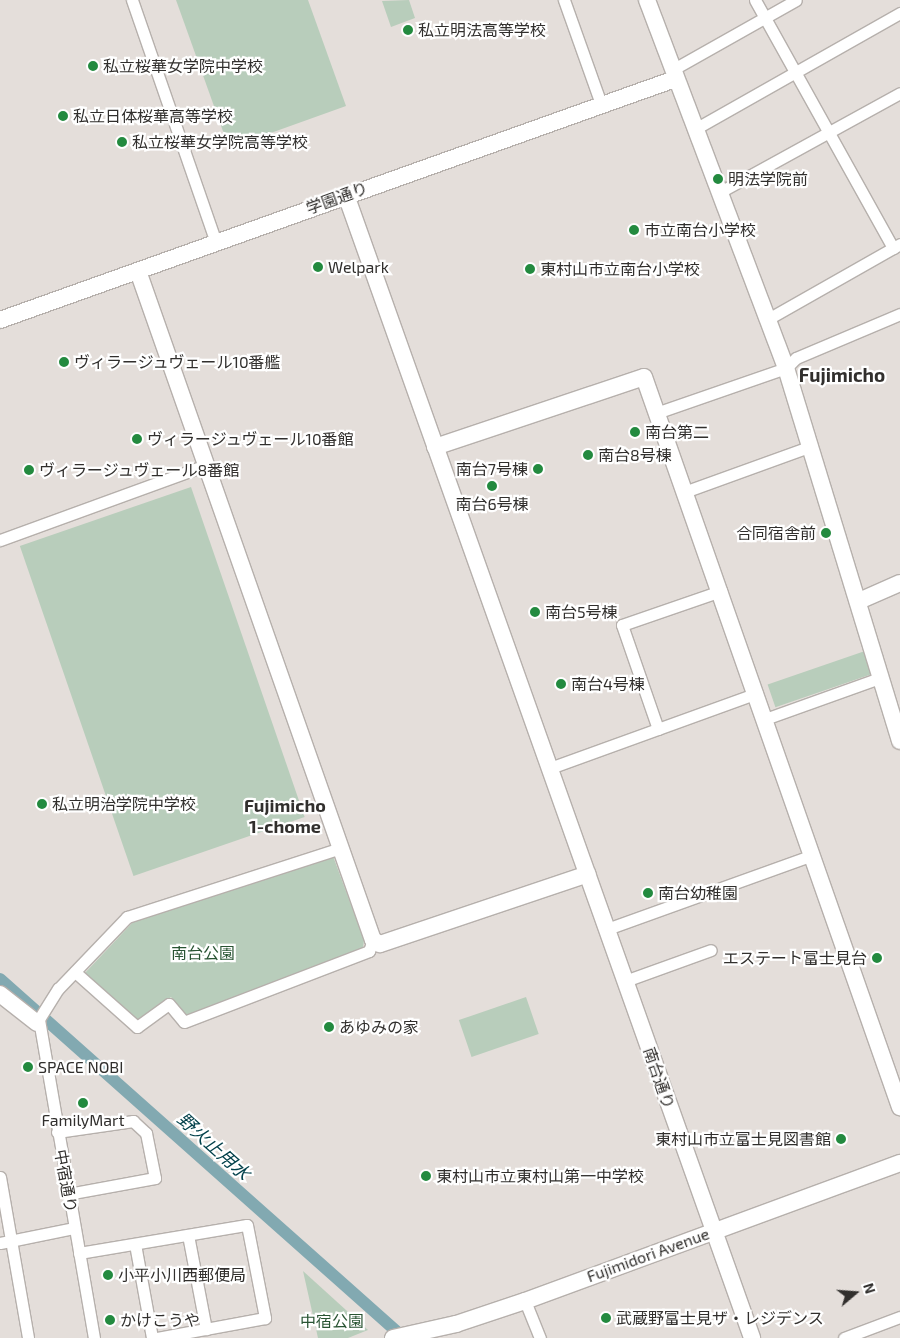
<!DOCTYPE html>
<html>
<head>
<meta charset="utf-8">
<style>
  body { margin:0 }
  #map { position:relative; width:900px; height:1338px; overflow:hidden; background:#e4deda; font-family:"Exo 2","Noto Sans JP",sans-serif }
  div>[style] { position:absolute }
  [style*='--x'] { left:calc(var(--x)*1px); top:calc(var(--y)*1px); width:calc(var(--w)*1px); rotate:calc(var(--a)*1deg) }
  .green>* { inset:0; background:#b8cdbb; transform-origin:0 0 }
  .canal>* { height:12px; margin:-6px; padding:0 6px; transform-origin:6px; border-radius:6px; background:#82a9b1 }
  .roads { filter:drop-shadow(1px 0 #b6b0ac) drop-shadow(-1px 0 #b6b0ac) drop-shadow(0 1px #b6b0ac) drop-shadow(0 -1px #b6b0ac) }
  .street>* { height:11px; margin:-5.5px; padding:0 5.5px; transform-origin:5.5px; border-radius:5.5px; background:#fff }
  .secondary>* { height:16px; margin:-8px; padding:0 8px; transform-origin:8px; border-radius:8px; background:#fff }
  .dots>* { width:14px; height:14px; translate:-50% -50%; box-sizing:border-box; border:2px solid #fff; border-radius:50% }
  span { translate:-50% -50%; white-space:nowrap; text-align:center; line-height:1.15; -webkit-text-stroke:4.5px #fff; paint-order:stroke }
  .poi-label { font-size:16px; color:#312f2d }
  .left { translate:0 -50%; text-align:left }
  .right { translate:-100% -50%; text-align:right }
  .street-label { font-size:16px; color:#312f2d }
  .park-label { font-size:16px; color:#295433 }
  .neighbourhood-label { font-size:18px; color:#312f2d; font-weight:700 }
  .water-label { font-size:18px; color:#03414b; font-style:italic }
  .quarter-label { font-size:19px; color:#312f2d; font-weight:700 }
  .north { position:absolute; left:830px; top:1268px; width:50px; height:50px; -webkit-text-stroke:4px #fff; paint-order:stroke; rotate:72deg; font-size:14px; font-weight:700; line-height:20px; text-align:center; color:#312f2d }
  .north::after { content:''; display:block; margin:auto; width:18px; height:22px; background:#312f2d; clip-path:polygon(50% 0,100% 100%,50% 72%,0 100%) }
</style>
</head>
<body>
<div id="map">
  <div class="green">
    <div style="clip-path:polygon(176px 0,308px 0,346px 106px,229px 148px)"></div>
    <div style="clip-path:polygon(409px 0,415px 18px,391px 27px,382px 1px)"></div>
    <div style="left:191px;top:487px;width:349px;height:181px;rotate:71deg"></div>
    <div style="left:865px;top:651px;width:24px;height:103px;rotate:71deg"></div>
    <div style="clip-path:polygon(333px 856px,364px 940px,363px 948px,186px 1016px,171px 997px,138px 1022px,84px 974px,135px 920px)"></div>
    <div style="left:526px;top:997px;width:39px;height:71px;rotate:71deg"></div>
    <div style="clip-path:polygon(303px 1271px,368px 1330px,348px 1338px,318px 1338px)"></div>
  </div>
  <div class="canal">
    <div style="--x:0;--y:979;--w:540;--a:41.62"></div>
  </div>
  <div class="roads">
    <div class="street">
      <div style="--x:132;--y:0;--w:256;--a:70.9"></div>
      <div style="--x:564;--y:0;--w:110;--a:70.4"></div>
      <div style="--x:755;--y:0;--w:284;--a:60.9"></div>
      <div style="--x:672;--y:70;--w:142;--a:-29.4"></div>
      <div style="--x:695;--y:129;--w:236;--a:-29.5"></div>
      <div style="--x:720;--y:192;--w:205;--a:-28.8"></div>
      <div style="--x:768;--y:319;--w:152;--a:-29.6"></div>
      <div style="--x:659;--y:412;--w:134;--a:-19.1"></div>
      <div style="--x:786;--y:368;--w:14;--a:-45"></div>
      <div style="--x:796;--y:358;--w:113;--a:-22.9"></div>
      <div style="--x:687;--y:491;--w:132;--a:-19.9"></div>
      <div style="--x:0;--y:540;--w:219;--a:-20"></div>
      <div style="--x:765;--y:719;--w:124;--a:-19.7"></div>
      <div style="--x:658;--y:729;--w:110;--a:-109.1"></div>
      <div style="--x:622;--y:625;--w:105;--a:-19"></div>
      <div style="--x:550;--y:768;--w:220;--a:-19.9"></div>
      <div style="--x:607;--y:929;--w:219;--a:-19.8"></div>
      <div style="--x:75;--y:972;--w:83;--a:41.6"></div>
      <div style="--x:137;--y:1027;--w:39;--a:-36"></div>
      <div style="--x:169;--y:1004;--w:23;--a:50"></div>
      <div style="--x:184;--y:1022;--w:198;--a:-21"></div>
      <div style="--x:369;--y:951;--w:12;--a:-70"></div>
      <div style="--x:625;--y:981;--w:91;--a:-19.8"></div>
      <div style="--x:57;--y:1132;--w:77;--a:-8.2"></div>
      <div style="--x:133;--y:1121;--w:18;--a:43"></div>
      <div style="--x:146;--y:1133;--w:46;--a:78.7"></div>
      <div style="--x:155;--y:1178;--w:88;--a:169.6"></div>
      <div style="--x:0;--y:1177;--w:163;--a:80.1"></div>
      <div style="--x:188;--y:1235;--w:96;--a:79.2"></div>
      <div style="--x:0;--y:1243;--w:76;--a:-11.5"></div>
      <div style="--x:135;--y:1244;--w:96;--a:79.7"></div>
      <div style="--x:79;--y:1253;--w:170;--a:-9.5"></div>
      <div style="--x:247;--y:1225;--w:95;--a:79"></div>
      <div style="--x:265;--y:1318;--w:111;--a:169.6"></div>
      <div style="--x:525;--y:1301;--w:40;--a:68"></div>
      <div style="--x:94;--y:1338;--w:324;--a:-99.8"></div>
      <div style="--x:39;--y:1019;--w:36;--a:-58"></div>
      <div style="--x:58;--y:989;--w:100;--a:-46.2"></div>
      <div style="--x:127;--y:917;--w:224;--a:-17.9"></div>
      <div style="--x:844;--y:1338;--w:60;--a:-20.6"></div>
    </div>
    <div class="secondary">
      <div style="--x:647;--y:0;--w:393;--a:69.3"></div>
      <div style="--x:786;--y:368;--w:390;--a:73"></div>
      <div style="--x:346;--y:195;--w:1213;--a:70.44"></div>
      <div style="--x:138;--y:271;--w:709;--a:70.65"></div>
      <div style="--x:373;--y:940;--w:8;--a:30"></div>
      <div style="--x:380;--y:944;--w:219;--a:-18.6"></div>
      <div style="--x:0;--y:320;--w:717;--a:-19.65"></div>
      <div style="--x:435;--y:447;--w:220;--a:-18.5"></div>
      <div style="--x:644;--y:377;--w:774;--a:70.68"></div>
      <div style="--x:859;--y:601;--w:45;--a:-23.7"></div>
      <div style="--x:0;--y:994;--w:47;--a:38.1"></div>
      <div style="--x:393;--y:1338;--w:65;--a:-12.5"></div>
      <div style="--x:456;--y:1324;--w:73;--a:-18.4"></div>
      <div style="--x:525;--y:1301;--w:400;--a:-20.2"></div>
    </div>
  </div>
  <div class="dots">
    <div style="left:408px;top:30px;background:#238a3f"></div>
    <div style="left:93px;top:66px;background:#238a3f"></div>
    <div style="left:63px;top:116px;background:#238a3f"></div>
    <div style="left:122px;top:142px;background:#238a3f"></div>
    <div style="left:718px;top:179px;background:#238a3f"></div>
    <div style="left:634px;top:230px;background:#238a3f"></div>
    <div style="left:318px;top:267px;background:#238a3f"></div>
    <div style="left:530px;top:269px;background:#238a3f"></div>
    <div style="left:64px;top:362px;background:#238a3f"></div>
    <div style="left:635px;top:432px;background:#238a3f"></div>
    <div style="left:137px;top:439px;background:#238a3f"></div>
    <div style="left:588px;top:455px;background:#238a3f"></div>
    <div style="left:538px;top:469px;background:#238a3f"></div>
    <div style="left:29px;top:470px;background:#238a3f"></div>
    <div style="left:492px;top:486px;background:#238a3f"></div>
    <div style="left:826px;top:533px;background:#238a3f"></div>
    <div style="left:535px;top:612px;background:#238a3f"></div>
    <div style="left:561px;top:684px;background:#238a3f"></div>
    <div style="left:42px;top:804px;background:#238a3f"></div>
    <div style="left:648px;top:893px;background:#238a3f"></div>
    <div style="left:877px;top:958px;background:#238a3f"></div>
    <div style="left:329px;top:1027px;background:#238a3f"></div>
    <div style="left:28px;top:1067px;background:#238a3f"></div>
    <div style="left:83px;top:1103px;background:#238a3f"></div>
    <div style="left:841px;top:1139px;background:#238a3f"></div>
    <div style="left:426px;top:1176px;background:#238a3f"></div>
    <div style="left:108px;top:1275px;background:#238a3f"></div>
    <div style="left:606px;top:1318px;background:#238a3f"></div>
    <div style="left:110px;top:1320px;background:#238a3f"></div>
  </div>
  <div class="poi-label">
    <span class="left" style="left:418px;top:30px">私立明法高等学校</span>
    <span class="left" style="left:103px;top:66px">私立桜華女学院中学校</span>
    <span class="left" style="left:73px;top:116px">私立日体桜華高等学校</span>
    <span class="left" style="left:132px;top:142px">私立桜華女学院高等学校</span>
    <span class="left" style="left:728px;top:179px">明法学院前</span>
    <span class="left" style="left:644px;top:230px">市立南台小学校</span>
    <span class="left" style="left:328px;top:267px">Welpark</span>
    <span class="left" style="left:540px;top:269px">東村山市立南台小学校</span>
    <span class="left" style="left:74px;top:362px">ヴィラージュヴェール10番艦</span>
    <span class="left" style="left:645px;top:432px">南台第二</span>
    <span class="left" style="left:147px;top:439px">ヴィラージュヴェール10番館</span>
    <span class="left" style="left:598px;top:455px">南台8号棟</span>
    <span class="right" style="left:528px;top:469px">南台7号棟</span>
    <span class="left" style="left:39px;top:470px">ヴィラージュヴェール8番館</span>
    <span style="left:492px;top:504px">南台6号棟</span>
    <span class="right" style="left:816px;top:533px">合同宿舎前</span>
    <span class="left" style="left:545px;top:612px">南台5号棟</span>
    <span class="left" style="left:571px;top:684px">南台4号棟</span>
    <span class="left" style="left:52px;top:804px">私立明治学院中学校</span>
    <span class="left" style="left:658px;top:893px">南台幼稚園</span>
    <span class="right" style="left:867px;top:958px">エステート富士見台</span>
    <span class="left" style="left:339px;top:1027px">あゆみの家</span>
    <span class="left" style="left:38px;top:1067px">SPACE NOBI</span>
    <span style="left:83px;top:1120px">FamilyMart</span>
    <span class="right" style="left:831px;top:1139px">東村山市立富士見図書館</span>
    <span class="left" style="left:436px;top:1176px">東村山市立東村山第一中学校</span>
    <span class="left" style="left:118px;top:1275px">小平小川西郵便局</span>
    <span class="left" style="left:616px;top:1318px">武蔵野富士見ザ・レジデンス</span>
    <span class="left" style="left:120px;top:1320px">かけこうや</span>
  </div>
  <div class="street-label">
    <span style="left:337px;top:198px;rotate:-20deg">学園通り</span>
    <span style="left:659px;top:1078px;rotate:71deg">南台通り</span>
    <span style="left:66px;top:1181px;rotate:80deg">中宿通り</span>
    <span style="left:648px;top:1255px;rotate:-20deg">Fujimidori Avenue</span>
  </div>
  <div class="park-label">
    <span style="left:203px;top:953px">南台公園</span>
    <span style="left:332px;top:1321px">中宿公園</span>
  </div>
  <div class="neighbourhood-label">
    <span style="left:285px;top:816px">Fujimicho<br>1-chome</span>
  </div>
  <div class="water-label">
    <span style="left:214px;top:1146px;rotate:42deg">野火止用水</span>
  </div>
  <div class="quarter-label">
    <span style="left:842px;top:375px">Fujimicho</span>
  </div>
  <div class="north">N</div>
</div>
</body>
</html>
